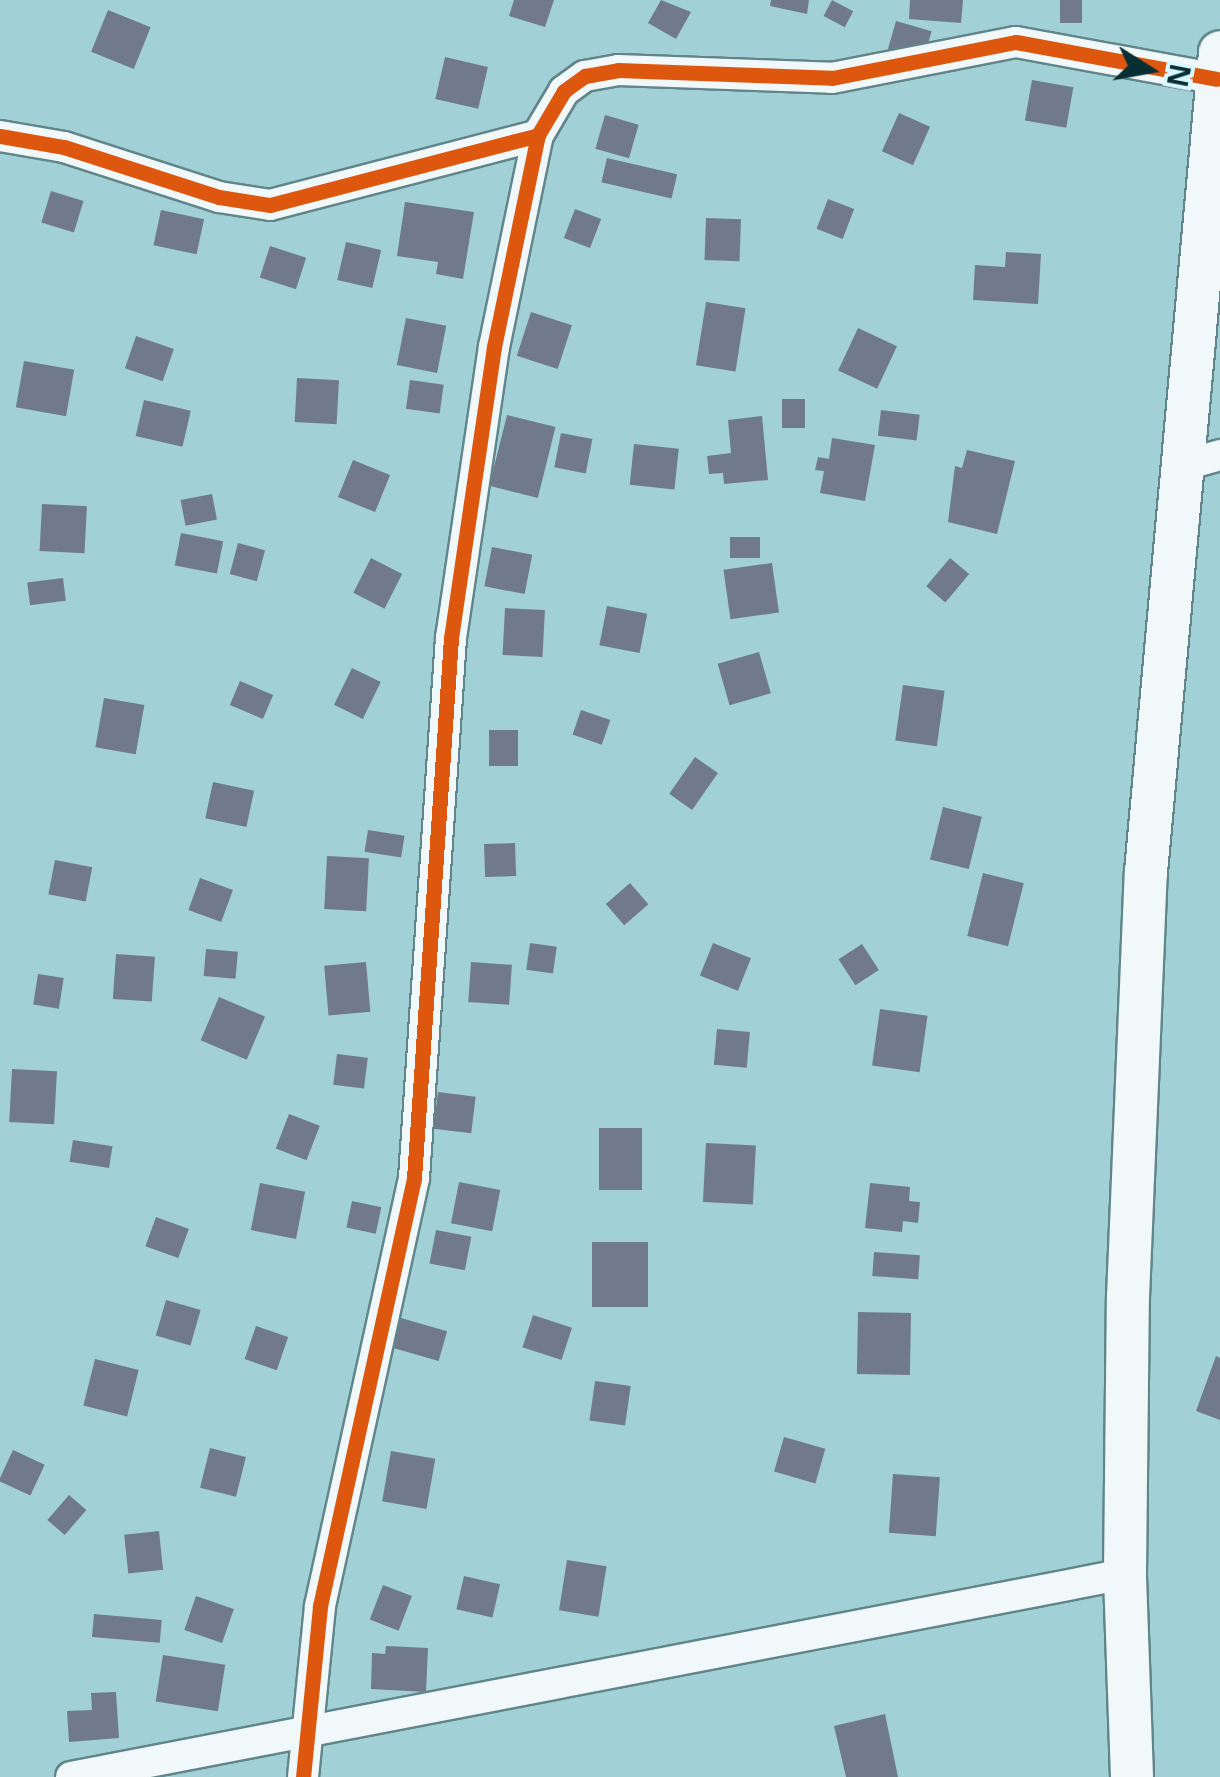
<!DOCTYPE html>
<html>
<head>
<meta charset="utf-8">
<style>
  body { margin:0 }
  #map { position:relative; width:1220px; height:1777px; overflow:hidden; background:#a1d0d7; font-family:"Noto Sans",sans-serif }
  div>[style] { position:absolute }
  [style*='--x'] { left:calc(var(--x)*1px); top:calc(var(--y)*1px); width:calc(var(--w)*1px); rotate:calc(var(--a)*1deg) }
  .building>* { inset:0; background:#717a8a; transform-origin:0 0 }
  .roads { filter:drop-shadow(2px 0 #618589) drop-shadow(-2px 0 #618589) drop-shadow(0 2px #618589) drop-shadow(0 -2px #618589) }
  .minor>* { height:30px; margin:-15px; padding:0 15px; transform-origin:15px; border-radius:15px; background:#f1f8f9 }
  .secondary>* { height:42px; margin:-21px; padding:0 21px; transform-origin:21px; border-radius:21px; background:#f1f8f9 }
  .cycleway>* { height:15px; margin:-7.5px; padding:0 7.5px; transform-origin:7.5px; border-radius:7.5px; background:#dd570e }
  span { translate:-50% -50%; white-space:nowrap; text-align:center; line-height:1.15; -webkit-text-stroke:10px #d9f9fe; paint-order:stroke }
  .north { position:absolute; left:1100px; top:20px; width:100px; height:100px; -webkit-text-stroke:8px #d9f9fe; paint-order:stroke; rotate:101deg; font-size:28px; font-weight:700; line-height:40px; text-align:center; color:#082f34 }
  .north::after { content:''; display:block; margin:auto; width:35px; height:45px; background:#082f34; clip-path:polygon(50% 0,100% 100%,50% 72%,0 100%) }
</style>
</head>
<body>
<div id="map">
  <div class="building">
    <div style="clip-path:polygon(514px 0,554px 0,545px 27px,509px 16px)"></div>
    <div style="clip-path:polygon(661px 0,691px 12px,676px 39px,648px 23px)"></div>
    <div style="clip-path:polygon(771px 0,809px 0,807px 14px,770px 6px)"></div>
    <div style="left:832px;top:0;width:24px;height:18px;rotate:28deg"></div>
    <div style="clip-path:polygon(910px 0,963px 0,961px 23px,909px 19px)"></div>
    <div style="left:1060px;top:0;width:22px;height:23px"></div>
    <div style="left:108px;top:10px;width:46px;height:45px;rotate:22deg"></div>
    <div style="left:896px;top:21px;width:37px;height:31px;rotate:16deg"></div>
    <div style="left:445px;top:57px;width:44px;height:43px;rotate:13deg"></div>
    <div style="left:1032px;top:80px;width:42px;height:41px;rotate:10deg"></div>
    <div style="left:899px;top:113px;width:34px;height:42px;rotate:24deg"></div>
    <div style="left:605px;top:115px;width:35px;height:35px;rotate:16deg"></div>
    <div style="left:607px;top:158px;width:72px;height:25px;rotate:13deg"></div>
    <div style="left:51px;top:191px;width:34px;height:33px;rotate:17deg"></div>
    <div style="left:828px;top:199px;width:28px;height:32px;rotate:21deg"></div>
    <div style="clip-path:polygon(405px 202px,474px 212px,463px 279px,436px 274px,438px 262px,397px 256px)"></div>
    <div style="left:575px;top:209px;width:28px;height:31px;rotate:21deg"></div>
    <div style="left:161px;top:210px;width:44px;height:36px;rotate:12deg"></div>
    <div style="left:706px;top:218px;width:35px;height:42px;rotate:2deg"></div>
    <div style="left:346px;top:242px;width:36px;height:39px;rotate:13deg"></div>
    <div style="left:270px;top:246px;width:38px;height:33px;rotate:18deg"></div>
    <div style="clip-path:polygon(1006px 252px,1041px 254px,1038px 304px,973px 300px,975px 265px,1005px 267px)"></div>
    <div style="left:706px;top:302px;width:40px;height:64px;rotate:9deg"></div>
    <div style="left:531px;top:312px;width:43px;height:46px;rotate:18deg"></div>
    <div style="left:406px;top:318px;width:41px;height:48px;rotate:11deg"></div>
    <div style="left:858px;top:328px;width:43px;height:47px;rotate:25deg"></div>
    <div style="left:136px;top:336px;width:40px;height:34px;rotate:19deg"></div>
    <div style="left:24px;top:361px;width:51px;height:47px;rotate:10deg"></div>
    <div style="left:297px;top:378px;width:42px;height:44px;rotate:3deg"></div>
    <div style="left:410px;top:380px;width:34px;height:29px;rotate:8deg"></div>
    <div style="left:782px;top:399px;width:23px;height:29px"></div>
    <div style="left:144px;top:400px;width:48px;height:37px;rotate:13deg"></div>
    <div style="left:881px;top:410px;width:39px;height:26px;rotate:7deg"></div>
    <div style="left:507px;top:415px;width:50px;height:73px;rotate:14deg"></div>
    <div style="clip-path:polygon(762px 416px,768px 480px,724px 484px,723px 473px,709px 474px,707px 456px,731px 453px,728px 420px)"></div>
    <div style="left:561px;top:433px;width:32px;height:35px;rotate:11deg"></div>
    <div style="clip-path:polygon(832px 438px,875px 445px,865px 501px,820px 493px,824px 471px,815px 470px,818px 457px,829px 459px)"></div>
    <div style="left:634px;top:444px;width:45px;height:41px;rotate:6deg"></div>
    <div style="clip-path:polygon(967px 450px,1015px 461px,997px 534px,948px 522px,955px 466px,962px 468px)"></div>
    <div style="left:353px;top:460px;width:40px;height:40px;rotate:22deg"></div>
    <div style="left:212px;top:494px;width:26px;height:32px;rotate:79deg"></div>
    <div style="left:42px;top:504px;width:45px;height:47px;rotate:3deg"></div>
    <div style="left:181px;top:533px;width:43px;height:33px;rotate:11deg"></div>
    <div style="left:760px;top:537px;width:21px;height:30px;rotate:90deg"></div>
    <div style="left:238px;top:543px;width:28px;height:32px;rotate:15deg"></div>
    <div style="left:492px;top:547px;width:41px;height:40px;rotate:11deg"></div>
    <div style="left:371px;top:558px;width:35px;height:39px;rotate:27deg"></div>
    <div style="left:950px;top:558px;width:25px;height:37px;rotate:40deg"></div>
    <div style="left:772px;top:563px;width:50px;height:49px;rotate:82deg"></div>
    <div style="left:63px;top:578px;width:23px;height:36px;rotate:83deg"></div>
    <div style="left:607px;top:606px;width:41px;height:40px;rotate:11deg"></div>
    <div style="left:505px;top:608px;width:40px;height:47px;rotate:3deg"></div>
    <div style="left:759px;top:652px;width:43px;height:43px;rotate:74deg"></div>
    <div style="left:352px;top:668px;width:32px;height:41px;rotate:26deg"></div>
    <div style="left:240px;top:681px;width:36px;height:26px;rotate:23deg"></div>
    <div style="left:903px;top:685px;width:42px;height:56px;rotate:8deg"></div>
    <div style="left:104px;top:698px;width:41px;height:50px;rotate:10deg"></div>
    <div style="left:581px;top:710px;width:31px;height:26px;rotate:19deg"></div>
    <div style="left:489px;top:730px;width:29px;height:36px"></div>
    <div style="left:695px;top:757px;width:28px;height:45px;rotate:35deg"></div>
    <div style="left:213px;top:782px;width:42px;height:37px;rotate:12deg"></div>
    <div style="left:943px;top:807px;width:40px;height:54px;rotate:14deg"></div>
    <div style="left:368px;top:830px;width:37px;height:22px;rotate:9deg"></div>
    <div style="left:515px;top:843px;width:33px;height:31px;rotate:88deg"></div>
    <div style="left:327px;top:856px;width:42px;height:53px;rotate:3deg"></div>
    <div style="left:55px;top:860px;width:38px;height:35px;rotate:11deg"></div>
    <div style="left:983px;top:873px;width:42px;height:65px;rotate:14deg"></div>
    <div style="left:200px;top:878px;width:35px;height:34px;rotate:20deg"></div>
    <div style="left:630px;top:883px;width:28px;height:32px;rotate:49deg"></div>
    <div style="left:530px;top:943px;width:27px;height:27px;rotate:8deg"></div>
    <div style="left:713px;top:943px;width:41px;height:35px;rotate:22deg"></div>
    <div style="left:862px;top:944px;width:31px;height:28px;rotate:57deg"></div>
    <div style="left:206px;top:949px;width:32px;height:27px;rotate:5deg"></div>
    <div style="left:116px;top:954px;width:39px;height:45px;rotate:4deg"></div>
    <div style="left:366px;top:962px;width:50px;height:42px;rotate:85deg"></div>
    <div style="left:471px;top:962px;width:41px;height:40px;rotate:4deg"></div>
    <div style="left:38px;top:974px;width:26px;height:31px;rotate:9deg"></div>
    <div style="left:219px;top:997px;width:50px;height:47px;rotate:23deg"></div>
    <div style="left:880px;top:1009px;width:48px;height:57px;rotate:8deg"></div>
    <div style="left:717px;top:1029px;width:33px;height:36px;rotate:5deg"></div>
    <div style="left:337px;top:1054px;width:31px;height:31px;rotate:7deg"></div>
    <div style="left:12px;top:1069px;width:45px;height:53px;rotate:3deg"></div>
    <div style="left:438px;top:1092px;width:38px;height:37px;rotate:7deg"></div>
    <div style="left:289px;top:1114px;width:33px;height:37px;rotate:21deg"></div>
    <div style="left:599px;top:1128px;width:43px;height:62px"></div>
    <div style="left:73px;top:1140px;width:40px;height:22px;rotate:9deg"></div>
    <div style="left:706px;top:1143px;width:50px;height:59px;rotate:3deg"></div>
    <div style="left:459px;top:1182px;width:42px;height:42px;rotate:11deg"></div>
    <div style="left:260px;top:1183px;width:46px;height:48px;rotate:11deg"></div>
    <div style="clip-path:polygon(870px 1183px,910px 1187px,909px 1201px,920px 1202px,918px 1223px,903px 1221px,902px 1232px,865px 1228px)"></div>
    <div style="left:352px;top:1201px;width:30px;height:27px;rotate:12deg"></div>
    <div style="left:156px;top:1217px;width:35px;height:31px;rotate:20deg"></div>
    <div style="left:436px;top:1230px;width:36px;height:34px;rotate:11deg"></div>
    <div style="left:648px;top:1242px;width:65px;height:56px;rotate:90deg"></div>
    <div style="left:874px;top:1252px;width:46px;height:24px;rotate:4deg"></div>
    <div style="left:166px;top:1300px;width:36px;height:37px;rotate:16deg"></div>
    <div style="left:858px;top:1312px;width:53px;height:62px;rotate:1deg"></div>
    <div style="left:533px;top:1315px;width:41px;height:34px;rotate:18deg"></div>
    <div style="left:401px;top:1318px;width:48px;height:31px;rotate:16deg"></div>
    <div style="left:256px;top:1326px;width:34px;height:35px;rotate:19deg"></div>
    <div style="clip-path:polygon(1216px 1356px,1220px 1358px,1220px 1420px,1196px 1411px)"></div>
    <div style="left:95px;top:1359px;width:45px;height:48px;rotate:14deg"></div>
    <div style="left:595px;top:1381px;width:36px;height:40px;rotate:8deg"></div>
    <div style="left:784px;top:1437px;width:43px;height:36px;rotate:16deg"></div>
    <div style="left:210px;top:1448px;width:37px;height:41px;rotate:14deg"></div>
    <div style="left:13px;top:1450px;width:35px;height:34px;rotate:25deg"></div>
    <div style="left:391px;top:1451px;width:45px;height:51px;rotate:10deg"></div>
    <div style="left:893px;top:1474px;width:47px;height:59px;rotate:4deg"></div>
    <div style="left:69px;top:1495px;width:23px;height:33px;rotate:41deg"></div>
    <div style="left:159px;top:1531px;width:39px;height:35px;rotate:84deg"></div>
    <div style="left:567px;top:1560px;width:40px;height:51px;rotate:9deg"></div>
    <div style="left:464px;top:1576px;width:37px;height:34px;rotate:13deg"></div>
    <div style="left:383px;top:1585px;width:31px;height:37px;rotate:21deg"></div>
    <div style="left:196px;top:1596px;width:40px;height:36px;rotate:19deg"></div>
    <div style="left:94px;top:1614px;width:68px;height:23px;rotate:5deg"></div>
    <div style="clip-path:polygon(386px 1646px,428px 1648px,426px 1692px,371px 1689px,372px 1653px,385px 1654px)"></div>
    <div style="left:163px;top:1655px;width:63px;height:47px;rotate:9deg"></div>
    <div style="clip-path:polygon(116px 1692px,119px 1738px,69px 1742px,67px 1711px,92px 1710px,91px 1693px)"></div>
    <div style="clip-path:polygon(885px 1714px,898px 1777px,846px 1777px,834px 1726px)"></div>
  </div>
  <div class="roads">
    <div class="minor">
      <div style="--x:0;--y:136;--w:65;--a:9.8"></div>
      <div style="--x:64;--y:147;--w:163;--a:17.9"></div>
      <div style="--x:219;--y:197;--w:52;--a:8.9"></div>
      <div style="--x:270;--y:205;--w:277;--a:-14.6"></div>
      <div style="--x:538;--y:135;--w:51;--a:-59.4"></div>
      <div style="--x:564;--y:91;--w:26;--a:-36"></div>
      <div style="--x:585;--y:76;--w:34;--a:-10"></div>
      <div style="--x:618;--y:70;--w:214;--a:2.1"></div>
      <div style="--x:832;--y:78;--w:187;--a:-11.1"></div>
      <div style="--x:1016;--y:42;--w:204;--a:10.4"></div>
      <div style="--x:1178;--y:467;--w:44;--a:-15.9"></div>
      <div style="--x:71;--y:1777;--w:1073;--a:-10.9"></div>
      <div style="--x:303;--y:1777;--w:172;--a:-84.3"></div>
      <div style="--x:320;--y:1606;--w:438;--a:-77.6"></div>
      <div style="--x:414;--y:1178;--w:541;--a:-86.08"></div>
      <div style="--x:451;--y:638;--w:294;--a:-81.6"></div>
      <div style="--x:494;--y:347;--w:217;--a:-78.3"></div>
    </div>
    <div class="secondary">
      <div style="--x:1132;--y:1777;--w:203;--a:-92"></div>
      <div style="--x:1125;--y:1574;--w:277;--a:-89.4"></div>
      <div style="--x:1128;--y:1297;--w:425;--a:-87.6"></div>
      <div style="--x:1146;--y:872;--w:823;--a:-84.84"></div>
    </div>
  </div>
  <div class="cycleway">
    <div style="--x:0;--y:136;--w:65;--a:9.8"></div>
    <div style="--x:64;--y:147;--w:163;--a:17.9"></div>
    <div style="--x:219;--y:197;--w:52;--a:8.9"></div>
    <div style="--x:270;--y:205;--w:277;--a:-14.6"></div>
    <div style="--x:538;--y:135;--w:51;--a:-59.4"></div>
    <div style="--x:564;--y:91;--w:26;--a:-36"></div>
    <div style="--x:585;--y:76;--w:34;--a:-10"></div>
    <div style="--x:618;--y:70;--w:214;--a:2.1"></div>
    <div style="--x:832;--y:78;--w:187;--a:-11.1"></div>
    <div style="--x:1016;--y:42;--w:204;--a:10.4"></div>
    <div style="--x:303;--y:1777;--w:172;--a:-84.3"></div>
    <div style="--x:320;--y:1606;--w:438;--a:-77.6"></div>
    <div style="--x:414;--y:1178;--w:541;--a:-86.08"></div>
    <div style="--x:451;--y:638;--w:294;--a:-81.6"></div>
    <div style="--x:494;--y:347;--w:217;--a:-78.3"></div>
  </div>
  <div class="north">N</div>
</div>
</body>
</html>
